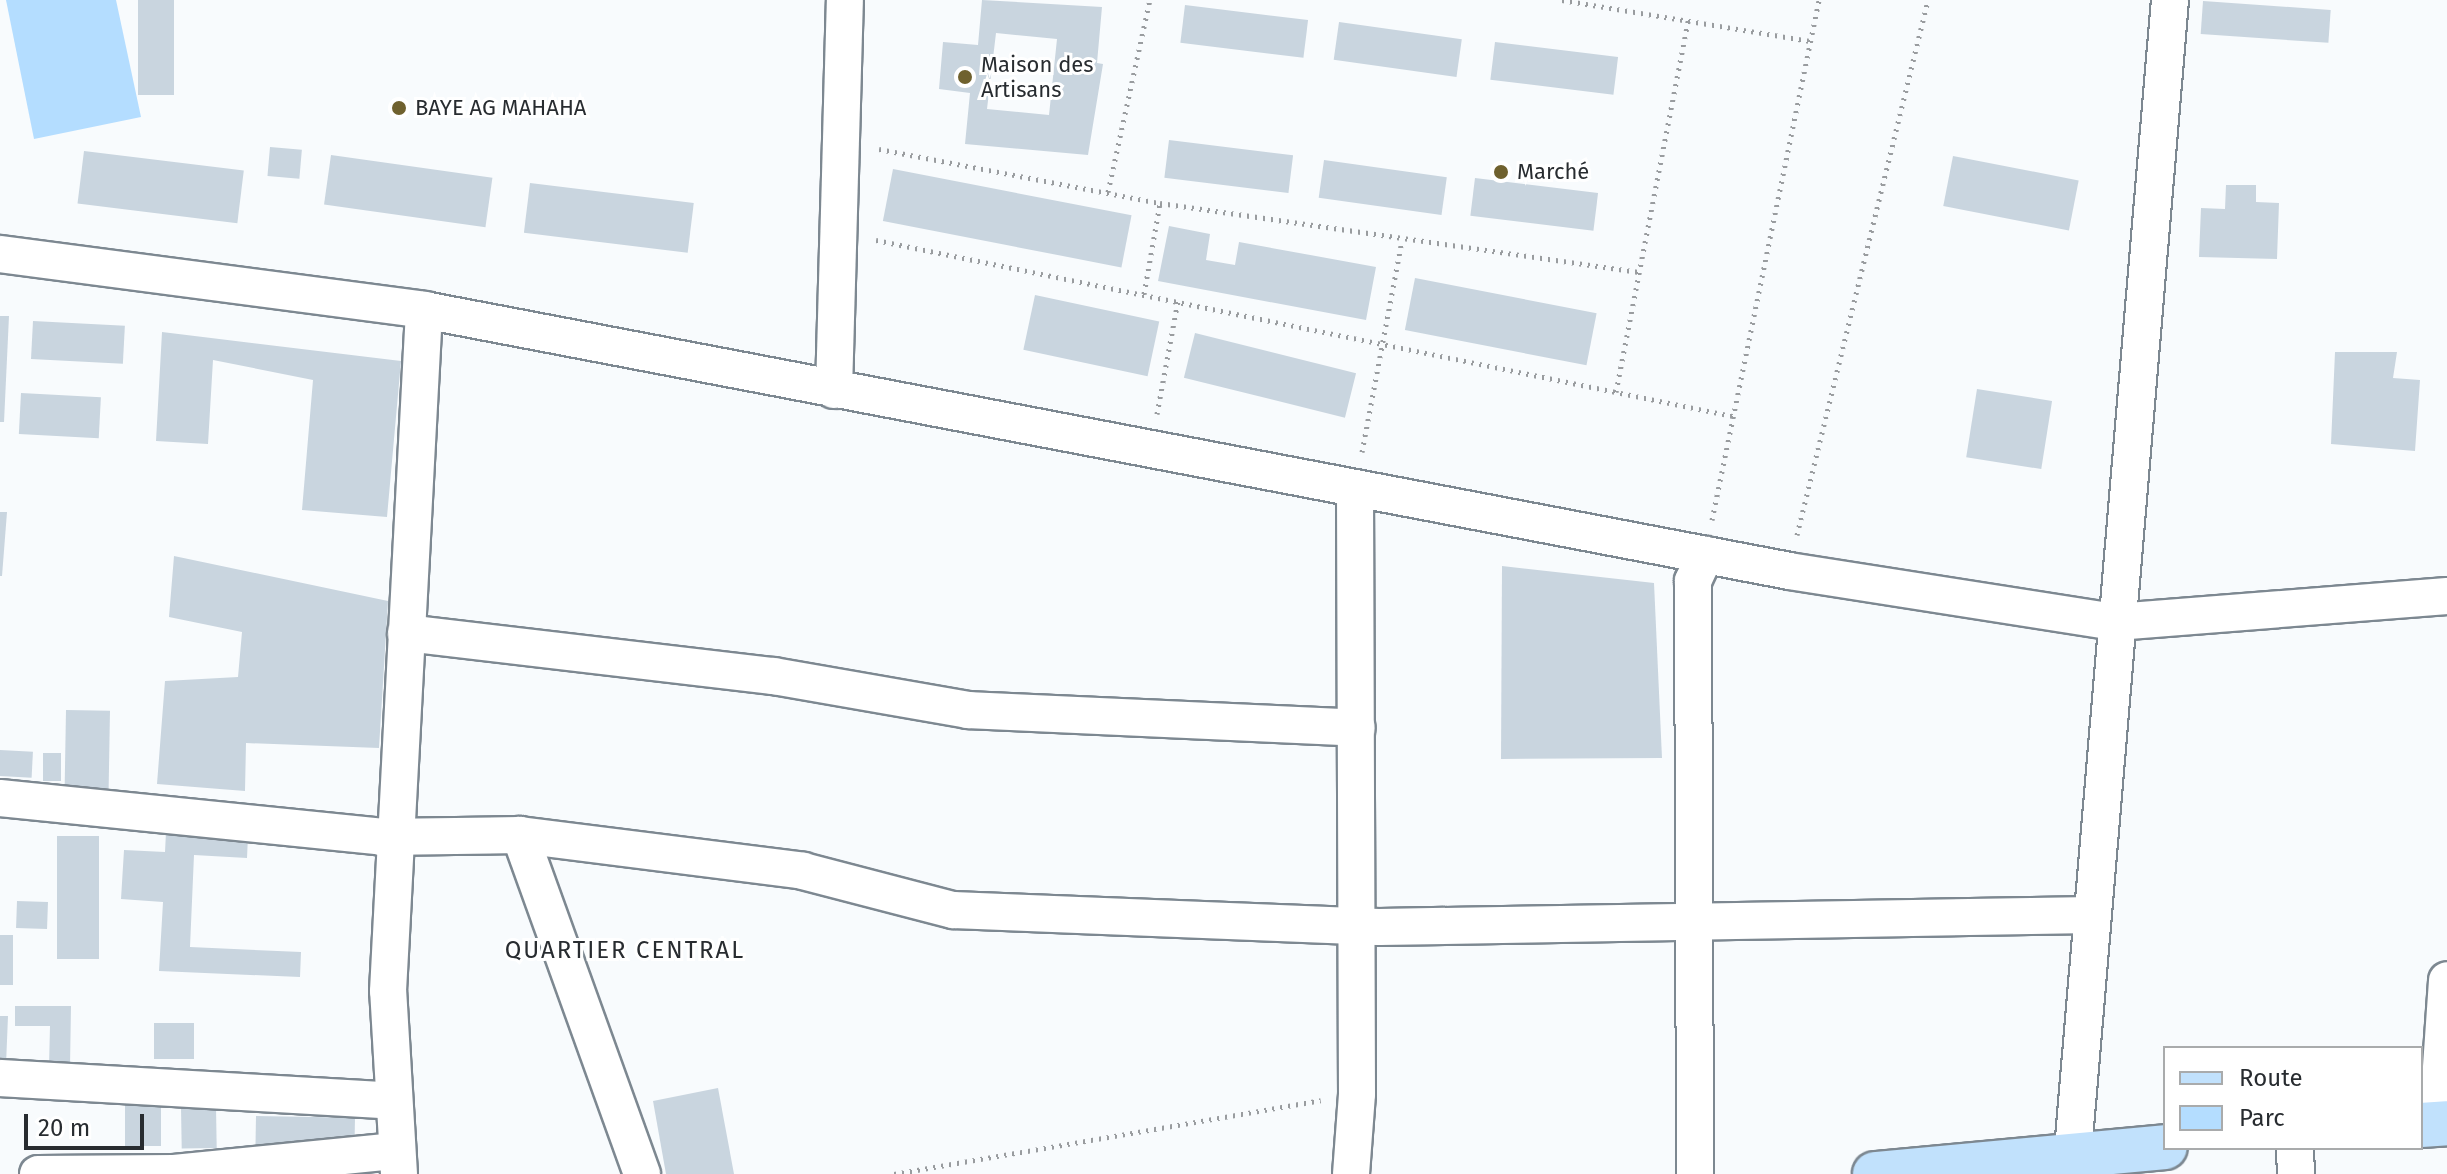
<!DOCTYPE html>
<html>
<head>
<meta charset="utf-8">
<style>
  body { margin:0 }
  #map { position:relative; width:2447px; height:1174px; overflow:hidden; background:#f8fbfd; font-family:"Fira Sans",sans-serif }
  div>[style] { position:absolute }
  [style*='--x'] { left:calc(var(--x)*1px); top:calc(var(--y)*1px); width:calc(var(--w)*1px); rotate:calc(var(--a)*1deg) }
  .green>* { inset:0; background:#b4ddff }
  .building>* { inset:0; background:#c9d5df; transform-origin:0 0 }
  .path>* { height:5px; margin-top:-2.5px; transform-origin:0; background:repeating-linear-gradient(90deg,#999c9f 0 2px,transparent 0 8px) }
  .roads { filter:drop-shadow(2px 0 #7d8891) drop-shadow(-2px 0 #7d8891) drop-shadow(0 2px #7d8891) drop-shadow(0 -2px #7d8891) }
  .street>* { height:36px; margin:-18px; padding:0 18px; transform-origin:18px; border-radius:18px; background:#fff }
  .primary>* { height:44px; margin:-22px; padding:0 22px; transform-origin:22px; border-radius:22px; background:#c1e1fc }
  .dots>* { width:22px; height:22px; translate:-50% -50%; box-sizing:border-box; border:4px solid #fff; border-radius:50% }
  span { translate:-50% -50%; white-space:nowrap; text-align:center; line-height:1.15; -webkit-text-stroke:6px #fff; paint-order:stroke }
  .poi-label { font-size:22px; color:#282c30 }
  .left { translate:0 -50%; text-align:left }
  .neighbourhood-label { font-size:24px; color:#282c30; letter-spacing:2px }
  .legend { position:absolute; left:2163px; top:1046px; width:260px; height:104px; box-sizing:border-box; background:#fff; border:2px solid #a9abac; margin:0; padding:10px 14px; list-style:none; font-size:24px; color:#282c30 }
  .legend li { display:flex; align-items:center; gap:16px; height:40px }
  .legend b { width:40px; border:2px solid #a9abac }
  .scale { position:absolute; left:24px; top:1114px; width:120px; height:36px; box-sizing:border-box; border:4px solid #282c30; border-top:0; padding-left:10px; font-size:24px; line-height:28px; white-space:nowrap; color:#282c30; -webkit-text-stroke:6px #fff; paint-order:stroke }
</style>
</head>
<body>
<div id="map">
  <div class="green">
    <div style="clip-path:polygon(6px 0,116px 0,141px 117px,34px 139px)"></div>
  </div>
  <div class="building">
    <div style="left:138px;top:0;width:36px;height:95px"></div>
    <div style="clip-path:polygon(evenodd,982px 0,1102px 7px,1097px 63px,1103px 64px,1088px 155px,965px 144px,970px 93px,939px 89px,943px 42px,978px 45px,982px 0,996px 33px,1057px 39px,1049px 115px,987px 109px,996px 33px)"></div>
    <div style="left:2203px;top:1px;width:128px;height:33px;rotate:4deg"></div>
    <div style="left:1185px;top:5px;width:124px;height:38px;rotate:7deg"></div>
    <div style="left:1339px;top:22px;width:124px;height:38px;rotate:8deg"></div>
    <div style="left:1495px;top:42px;width:124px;height:38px;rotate:7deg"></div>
    <div style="left:1169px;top:140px;width:125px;height:38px;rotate:7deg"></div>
    <div style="left:270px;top:147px;width:32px;height:29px;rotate:5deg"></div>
    <div style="left:84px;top:151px;width:161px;height:53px;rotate:7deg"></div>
    <div style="left:331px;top:155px;width:163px;height:50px;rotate:8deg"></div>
    <div style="left:1953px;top:156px;width:128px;height:51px;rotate:11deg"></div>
    <div style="left:1324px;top:160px;width:124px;height:38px;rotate:8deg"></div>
    <div style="left:893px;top:169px;width:243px;height:53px;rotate:11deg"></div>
    <div style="left:1475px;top:178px;width:124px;height:38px;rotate:7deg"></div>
    <div style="left:530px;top:183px;width:165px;height:50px;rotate:7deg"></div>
    <div style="clip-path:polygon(2226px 185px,2256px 185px,2256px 202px,2279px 203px,2277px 259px,2199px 257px,2201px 208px,2225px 209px)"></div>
    <div style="clip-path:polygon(1169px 226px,1210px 234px,1206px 260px,1235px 265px,1239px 242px,1376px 267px,1366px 320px,1158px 281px)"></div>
    <div style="left:1415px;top:278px;width:185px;height:53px;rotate:11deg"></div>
    <div style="left:1035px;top:295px;width:127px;height:56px;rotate:12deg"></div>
    <div style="clip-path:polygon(0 316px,9px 316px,4px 422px,0 422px)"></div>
    <div style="left:33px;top:321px;width:92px;height:38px;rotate:3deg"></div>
    <div style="clip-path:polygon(162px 332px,401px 361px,387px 517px,302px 510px,313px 380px,213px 360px,208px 444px,156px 441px)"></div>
    <div style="left:1195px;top:333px;width:166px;height:46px;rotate:14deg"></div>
    <div style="clip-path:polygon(2335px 352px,2397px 352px,2393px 378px,2420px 380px,2415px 451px,2331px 444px)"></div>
    <div style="left:1977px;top:389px;width:76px;height:69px;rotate:9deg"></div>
    <div style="left:21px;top:393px;width:80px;height:41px;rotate:3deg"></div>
    <div style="clip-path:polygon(0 512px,7px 512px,2px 576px,0 576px)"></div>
    <div style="clip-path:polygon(174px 556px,388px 601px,379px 748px,246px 743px,245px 791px,157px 784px,165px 681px,238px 677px,242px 632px,169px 617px)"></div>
    <div style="clip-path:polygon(1502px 566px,1654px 583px,1662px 758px,1501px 759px)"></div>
    <div style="left:66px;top:710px;width:44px;height:78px;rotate:1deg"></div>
    <div style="left:0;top:750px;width:33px;height:26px;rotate:3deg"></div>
    <div style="left:43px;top:753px;width:18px;height:28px"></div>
    <div style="clip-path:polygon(166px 832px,248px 836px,247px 858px,194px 855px,190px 947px,301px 952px,300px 977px,159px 971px,163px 902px,121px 899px,124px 850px,165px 852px)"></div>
    <div style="left:57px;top:836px;width:42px;height:123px"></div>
    <div style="left:17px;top:901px;width:31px;height:27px;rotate:2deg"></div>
    <div style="left:0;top:935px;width:13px;height:50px"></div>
    <div style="clip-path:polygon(15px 1006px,71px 1006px,70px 1067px,49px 1067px,50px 1026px,15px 1026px)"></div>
    <div style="clip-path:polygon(0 1016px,8px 1016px,6px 1065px,0 1065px)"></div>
    <div style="left:194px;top:1023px;width:36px;height:40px;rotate:90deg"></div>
    <div style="clip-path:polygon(718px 1088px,734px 1174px,666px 1174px,653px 1101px)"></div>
    <div style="left:161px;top:1101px;width:45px;height:36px;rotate:90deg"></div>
    <div style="left:216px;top:1107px;width:41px;height:35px;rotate:89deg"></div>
    <div style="left:256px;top:1116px;width:99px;height:31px;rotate:1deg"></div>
  </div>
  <div class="path">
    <div style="--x:1562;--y:0;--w:250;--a:9.4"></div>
    <div style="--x:879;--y:149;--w:286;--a:10.9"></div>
    <div style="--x:1160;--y:203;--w:484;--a:8.2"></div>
    <div style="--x:1108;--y:192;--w:197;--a:-77.7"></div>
    <div style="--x:876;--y:240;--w:875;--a:11.61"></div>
    <div style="--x:1144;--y:294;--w:92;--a:-80"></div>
    <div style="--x:1616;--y:392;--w:381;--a:-79"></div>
    <div style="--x:1157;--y:414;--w:115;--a:-79.5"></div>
    <div style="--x:1362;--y:452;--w:215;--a:-79.3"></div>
    <div style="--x:1712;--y:520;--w:531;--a:-78.37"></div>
    <div style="--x:1797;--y:535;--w:551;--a:-76.24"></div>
    <div style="--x:894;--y:1174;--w:433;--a:-9.8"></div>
  </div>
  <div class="roads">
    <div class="street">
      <div style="--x:0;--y:254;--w:428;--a:7.5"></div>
      <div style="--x:424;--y:310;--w:1390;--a:10.82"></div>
      <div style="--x:1789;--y:571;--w:331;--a:8.9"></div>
      <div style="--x:2116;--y:622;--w:332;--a:-4.5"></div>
      <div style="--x:834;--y:390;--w:390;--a:-88.4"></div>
      <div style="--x:406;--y:633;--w:371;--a:6.7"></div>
      <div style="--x:774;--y:676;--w:197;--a:9.9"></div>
      <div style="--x:968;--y:710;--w:389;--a:2.6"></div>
      <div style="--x:0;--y:798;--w:383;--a:5.8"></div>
      <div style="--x:381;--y:837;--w:139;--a:-0.8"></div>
      <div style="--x:520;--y:835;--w:285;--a:7.2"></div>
      <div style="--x:803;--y:871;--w:155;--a:14.6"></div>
      <div style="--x:953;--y:910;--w:426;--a:2.3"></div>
      <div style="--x:1379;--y:927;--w:714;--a:-0.96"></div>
      <div style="--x:520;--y:835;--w:360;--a:70.2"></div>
      <div style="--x:0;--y:1078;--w:394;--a:3.3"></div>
      <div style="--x:2437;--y:1124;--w:144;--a:-86"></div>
      <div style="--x:2295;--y:1148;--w:26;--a:88"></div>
      <div style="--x:38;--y:1174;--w:136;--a:-0.4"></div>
      <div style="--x:174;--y:1173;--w:223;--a:-5.7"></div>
      <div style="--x:399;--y:1174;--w:183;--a:-93.4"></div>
      <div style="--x:388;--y:991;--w:682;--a:-86.97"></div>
      <div style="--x:1351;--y:1174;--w:80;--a:-85.7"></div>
      <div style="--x:1357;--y:1094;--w:606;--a:-90.19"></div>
      <div style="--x:1695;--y:1174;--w:593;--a:-90.19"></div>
      <div style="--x:1693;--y:581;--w:29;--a:-65"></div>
      <div style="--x:2071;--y:1174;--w:1178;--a:-85.18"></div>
    </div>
    <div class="primary">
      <div style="--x:2421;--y:1125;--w:26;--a:-4"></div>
      <div style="--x:1875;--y:1174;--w:291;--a:-5.3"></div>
    </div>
  </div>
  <div class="dots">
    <div style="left:965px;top:77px;background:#6f612e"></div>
    <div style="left:399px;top:108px;background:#6f612e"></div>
    <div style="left:1501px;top:172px;background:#6f612e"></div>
  </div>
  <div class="poi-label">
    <span class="left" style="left:981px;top:77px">Maison des<br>Artisans</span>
    <span class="left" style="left:415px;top:108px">BAYE AG MAHAHA</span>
    <span class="left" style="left:1517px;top:172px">Marché</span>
  </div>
  <div class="neighbourhood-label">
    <span style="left:625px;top:951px">QUARTIER CENTRAL</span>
  </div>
  <ul class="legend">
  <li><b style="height:10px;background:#c1e1fc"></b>Route</li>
  <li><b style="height:22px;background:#b4ddff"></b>Parc</li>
  </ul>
  <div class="scale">20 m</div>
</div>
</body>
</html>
